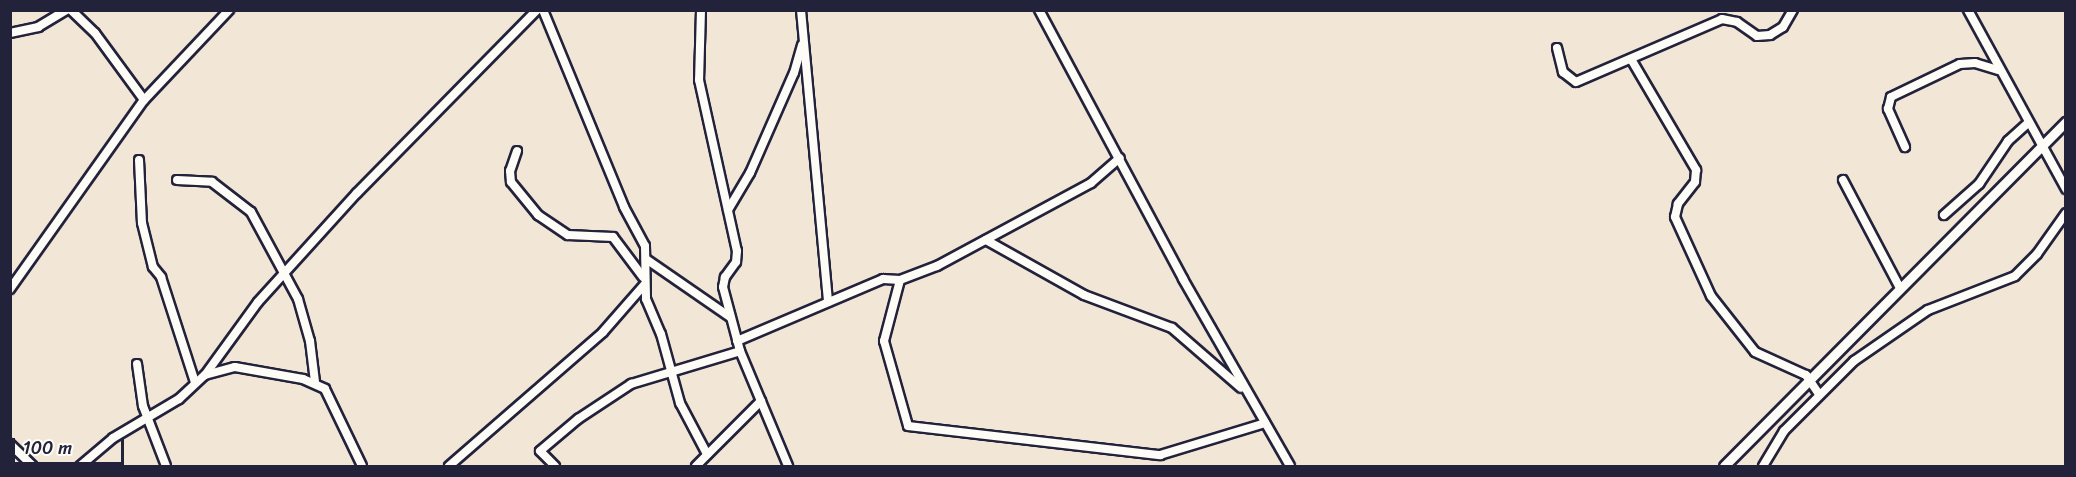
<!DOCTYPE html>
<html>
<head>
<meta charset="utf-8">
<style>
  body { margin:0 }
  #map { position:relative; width:2076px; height:477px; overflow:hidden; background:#f2e6d7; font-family:Sriracha,sans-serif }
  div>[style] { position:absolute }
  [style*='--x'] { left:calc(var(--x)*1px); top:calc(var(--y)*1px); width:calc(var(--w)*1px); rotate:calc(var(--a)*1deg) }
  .roads { filter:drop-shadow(2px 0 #22223b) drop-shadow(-2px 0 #22223b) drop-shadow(0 2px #22223b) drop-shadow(0 -2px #22223b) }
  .minor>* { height:8px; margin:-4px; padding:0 4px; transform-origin:4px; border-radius:4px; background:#fdfcf7 }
  .tertiary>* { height:9px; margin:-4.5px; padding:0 4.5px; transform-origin:4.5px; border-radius:4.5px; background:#fdfcf7 }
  span { translate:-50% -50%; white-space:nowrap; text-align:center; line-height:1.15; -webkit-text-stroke:5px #fdfcf7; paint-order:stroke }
  .frame { position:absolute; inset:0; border:12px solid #22223b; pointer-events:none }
  .scale { position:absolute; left:12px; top:438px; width:112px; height:27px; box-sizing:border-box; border:3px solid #22223b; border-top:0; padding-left:8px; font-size:18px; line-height:21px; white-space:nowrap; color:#22223b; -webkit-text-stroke:4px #fdfcf7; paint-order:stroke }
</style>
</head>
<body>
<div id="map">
  <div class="roads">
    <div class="minor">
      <div style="--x:71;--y:10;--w:33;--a:44"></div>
      <div style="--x:95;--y:33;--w:83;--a:53.8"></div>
      <div style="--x:543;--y:10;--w:213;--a:67.6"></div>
      <div style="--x:624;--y:207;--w:44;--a:61.7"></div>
      <div style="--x:645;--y:246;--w:53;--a:88.9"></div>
      <div style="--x:646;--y:299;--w:38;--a:67"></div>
      <div style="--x:661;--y:334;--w:72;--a:74.6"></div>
      <div style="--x:680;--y:403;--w:58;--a:62.1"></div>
      <div style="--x:701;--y:10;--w:70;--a:91.6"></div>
      <div style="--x:699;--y:80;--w:175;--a:77.5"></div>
      <div style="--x:737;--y:251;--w:11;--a:95"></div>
      <div style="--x:736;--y:262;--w:19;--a:126"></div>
      <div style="--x:725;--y:277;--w:10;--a:101"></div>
      <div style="--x:723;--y:287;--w:66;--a:75.1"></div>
      <div style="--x:740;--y:351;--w:125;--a:67.3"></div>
      <div style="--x:801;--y:10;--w:293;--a:84.7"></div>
      <div style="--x:1039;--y:10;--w:305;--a:61.8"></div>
      <div style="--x:1183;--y:279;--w:215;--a:60.2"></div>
      <div style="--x:1968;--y:10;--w:204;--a:61.3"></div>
      <div style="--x:10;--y:33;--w:29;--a:-12"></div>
      <div style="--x:38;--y:27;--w:33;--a:-31"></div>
      <div style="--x:1557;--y:48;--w:25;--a:76"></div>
      <div style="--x:1563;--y:72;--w:16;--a:38"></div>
      <div style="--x:1576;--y:82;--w:159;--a:-23.3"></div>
      <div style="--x:1722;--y:19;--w:15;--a:11"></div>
      <div style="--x:1737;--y:22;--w:24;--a:35"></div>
      <div style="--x:1757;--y:36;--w:13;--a:-4"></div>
      <div style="--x:1770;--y:35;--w:15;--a:-32"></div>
      <div style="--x:1783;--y:27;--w:20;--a:-60"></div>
      <div style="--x:1631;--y:59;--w:129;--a:59.6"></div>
      <div style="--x:1696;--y:170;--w:12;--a:95"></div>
      <div style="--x:1695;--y:182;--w:28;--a:128"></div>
      <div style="--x:1678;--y:204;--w:13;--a:103"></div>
      <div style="--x:1675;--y:217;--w:87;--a:65.5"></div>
      <div style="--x:1711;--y:296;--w:71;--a:51.8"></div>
      <div style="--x:1755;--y:352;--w:56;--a:24.3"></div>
      <div style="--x:1806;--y:375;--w:23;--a:56"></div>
      <div style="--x:1905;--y:147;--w:42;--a:-114.1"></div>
      <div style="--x:1888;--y:109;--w:12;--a:-76"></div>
      <div style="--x:1891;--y:97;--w:76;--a:-25.6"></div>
      <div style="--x:1960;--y:64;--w:15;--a:-4"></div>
      <div style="--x:1975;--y:63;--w:24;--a:17"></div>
      <div style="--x:517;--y:151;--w:21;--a:109"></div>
      <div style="--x:510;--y:171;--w:11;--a:85"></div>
      <div style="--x:511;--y:182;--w:43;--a:50.7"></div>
      <div style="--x:538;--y:215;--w:36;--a:34"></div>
      <div style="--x:568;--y:235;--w:45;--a:2.5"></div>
      <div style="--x:613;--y:237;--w:50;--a:53.1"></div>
      <div style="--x:139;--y:160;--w:63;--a:87.3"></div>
      <div style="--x:142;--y:223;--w:45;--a:76"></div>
      <div style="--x:153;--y:267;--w:13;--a:51"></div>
      <div style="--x:161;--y:277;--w:110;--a:72.1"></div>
      <div style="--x:177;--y:180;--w:35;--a:3"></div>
      <div style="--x:212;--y:182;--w:49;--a:37.6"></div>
      <div style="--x:251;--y:212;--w:99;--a:61.6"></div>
      <div style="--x:298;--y:299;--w:44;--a:74.1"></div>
      <div style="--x:310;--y:341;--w:41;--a:83"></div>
      <div style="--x:1843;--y:180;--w:122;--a:62.2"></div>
      <div style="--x:728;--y:210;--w:43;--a:-59.3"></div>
      <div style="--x:750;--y:173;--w:109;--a:-66.3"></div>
      <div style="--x:794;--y:73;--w:29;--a:-74"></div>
      <div style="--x:1944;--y:215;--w:47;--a:-41.5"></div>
      <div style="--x:1979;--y:184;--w:52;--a:-56"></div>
      <div style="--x:2008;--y:141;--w:25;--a:-42"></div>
      <div style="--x:986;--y:240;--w:112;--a:29.3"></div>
      <div style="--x:1084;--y:295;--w:94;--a:20.6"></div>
      <div style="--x:1172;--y:328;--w:91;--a:41"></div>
      <div style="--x:646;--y:259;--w:102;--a:34.6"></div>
      <div style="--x:900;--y:280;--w:63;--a:104.7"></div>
      <div style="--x:884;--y:341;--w:88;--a:74.2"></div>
      <div style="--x:908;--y:426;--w:254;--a:6.6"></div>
      <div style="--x:1160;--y:455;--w:110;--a:-16.9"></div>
      <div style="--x:10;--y:289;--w:232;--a:-54.7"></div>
      <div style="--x:144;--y:100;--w:124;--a:-46.6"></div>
      <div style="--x:737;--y:341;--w:159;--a:-23"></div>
      <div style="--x:883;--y:279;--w:17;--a:3"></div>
      <div style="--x:900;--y:280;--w:40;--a:-21"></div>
      <div style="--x:937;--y:266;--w:175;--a:-28.3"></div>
      <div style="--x:1091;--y:183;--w:38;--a:-41"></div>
      <div style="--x:137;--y:364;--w:42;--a:81.9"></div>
      <div style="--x:143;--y:406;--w:64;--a:69"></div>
      <div style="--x:205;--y:375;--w:90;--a:-54"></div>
      <div style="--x:258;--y:302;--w:147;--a:-47.8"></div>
      <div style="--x:357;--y:193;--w:257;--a:-45.5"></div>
      <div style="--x:10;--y:444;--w:32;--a:44"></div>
      <div style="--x:80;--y:466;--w:43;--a:-40.3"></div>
      <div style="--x:113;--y:438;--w:77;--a:-30.6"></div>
      <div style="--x:179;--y:399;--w:35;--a:-43"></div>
      <div style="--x:205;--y:375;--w:31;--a:-15"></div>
      <div style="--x:235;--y:367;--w:69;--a:10"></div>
      <div style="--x:303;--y:379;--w:24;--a:24"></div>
      <div style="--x:325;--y:389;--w:85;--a:64.3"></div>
      <div style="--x:449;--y:466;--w:204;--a:-41"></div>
      <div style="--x:603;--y:332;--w:62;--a:-48.9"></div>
      <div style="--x:555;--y:466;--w:21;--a:-135"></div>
      <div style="--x:540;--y:451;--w:50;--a:-40.1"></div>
      <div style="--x:578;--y:419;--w:64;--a:-33.4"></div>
      <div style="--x:631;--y:384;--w:114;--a:-16.8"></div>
      <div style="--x:696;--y:466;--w:92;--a:-45"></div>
      <div style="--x:1763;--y:466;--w:41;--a:-59"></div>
      <div style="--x:1784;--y:431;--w:99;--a:-45"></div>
      <div style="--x:1854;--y:361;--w:90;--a:-34.6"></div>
      <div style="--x:1928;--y:310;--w:93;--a:-21.3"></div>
      <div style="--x:2015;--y:276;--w:31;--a:-45"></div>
      <div style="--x:2037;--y:254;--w:50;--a:-54.7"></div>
    </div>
    <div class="tertiary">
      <div style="--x:1724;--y:466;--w:485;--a:-45.2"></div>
    </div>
  </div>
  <div class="frame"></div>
  <div class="scale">100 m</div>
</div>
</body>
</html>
